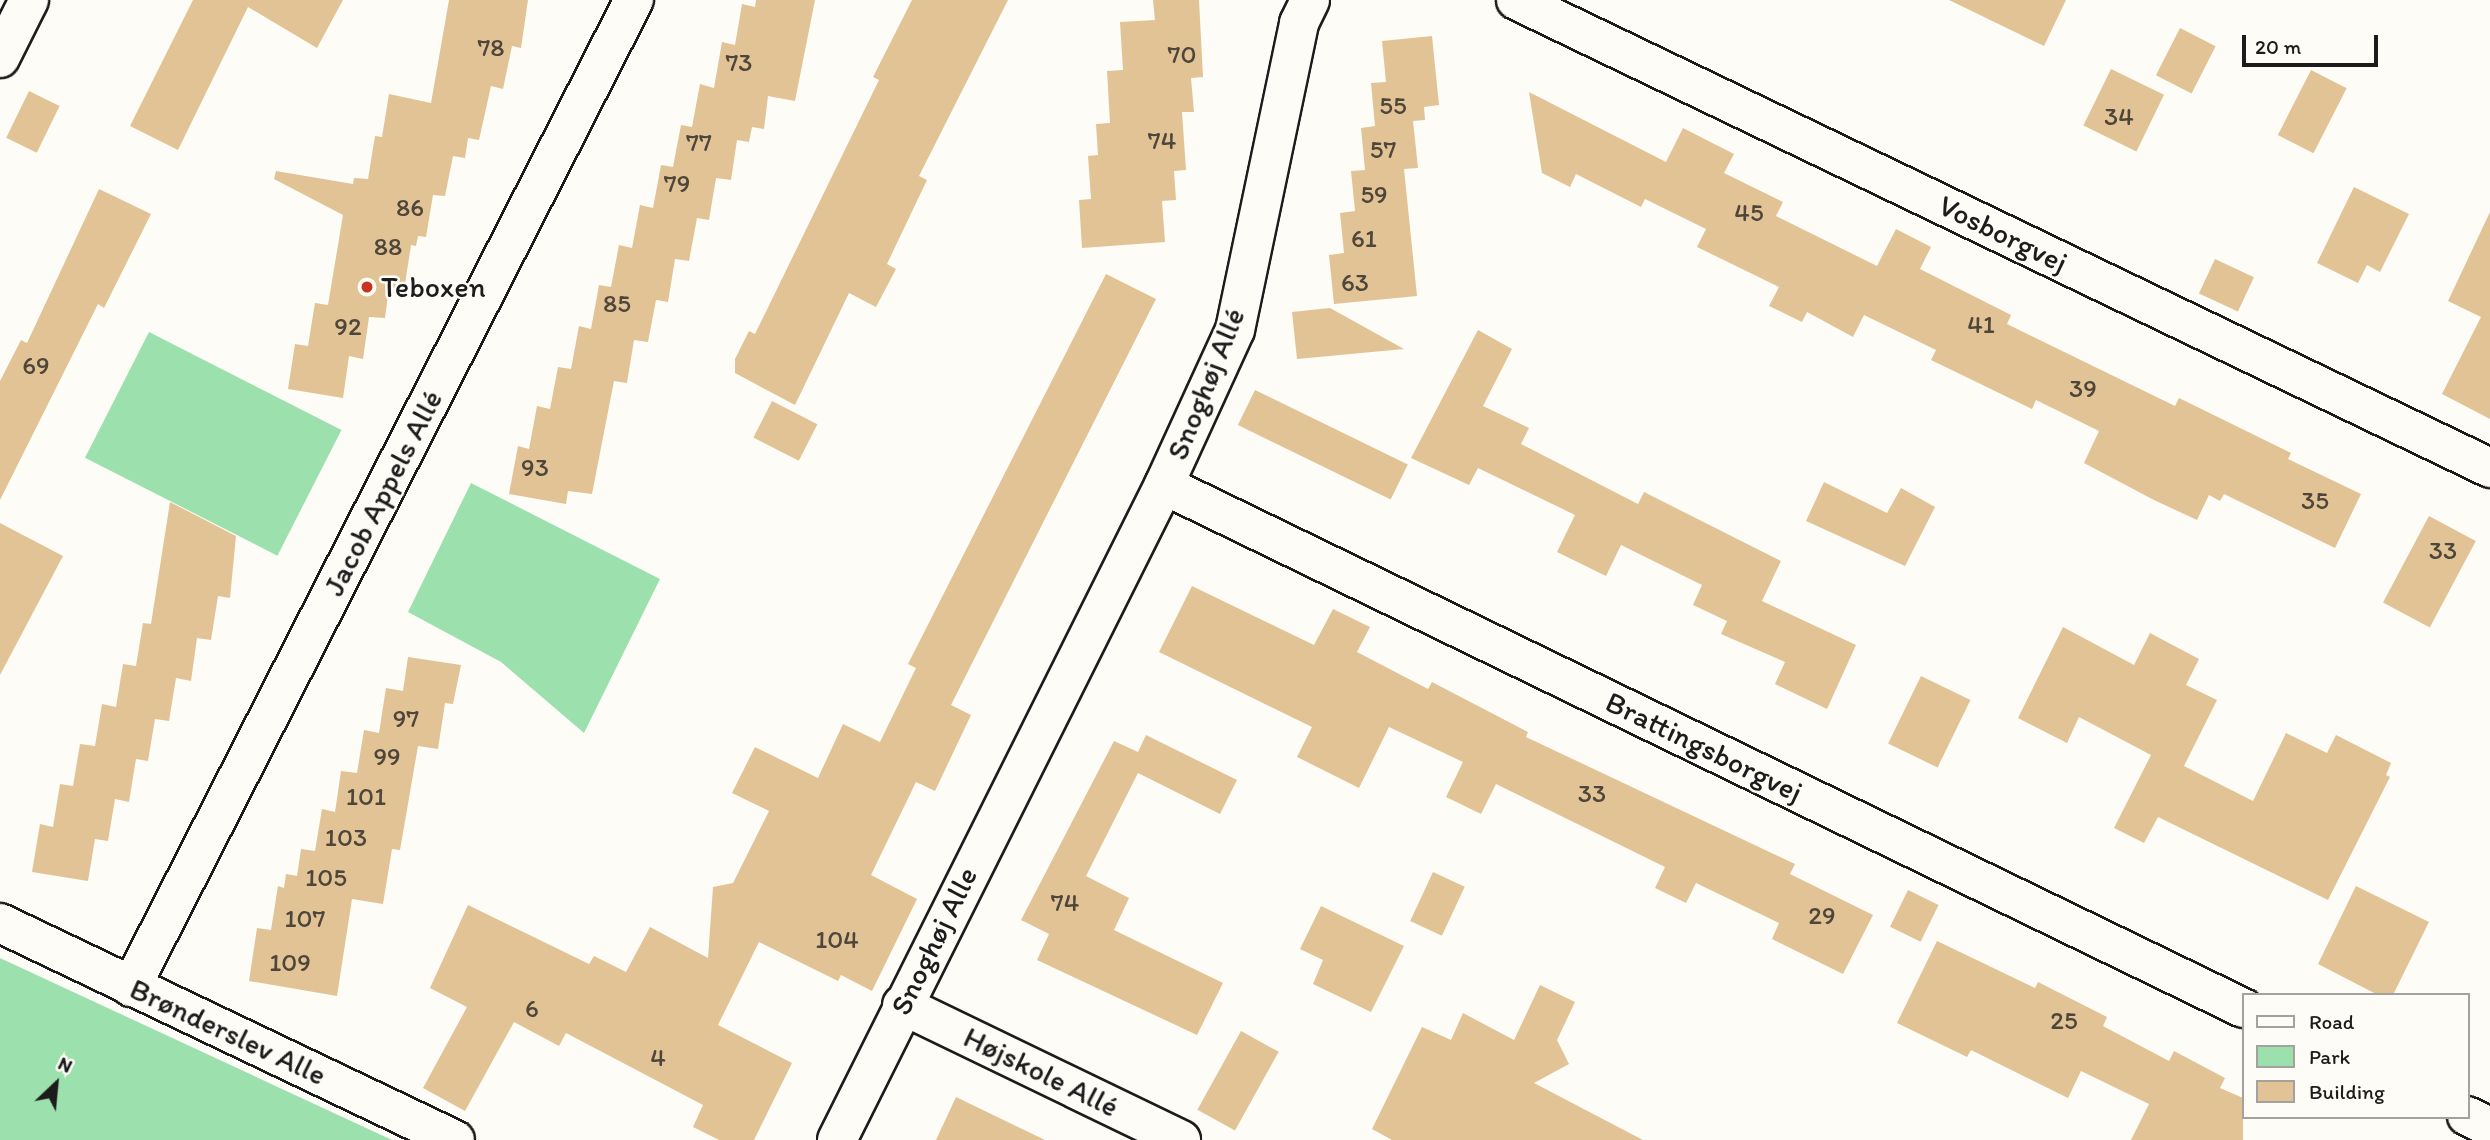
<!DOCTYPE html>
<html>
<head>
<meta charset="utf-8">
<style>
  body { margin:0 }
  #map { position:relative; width:2490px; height:1140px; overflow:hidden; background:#fdfcf7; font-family:Itim,sans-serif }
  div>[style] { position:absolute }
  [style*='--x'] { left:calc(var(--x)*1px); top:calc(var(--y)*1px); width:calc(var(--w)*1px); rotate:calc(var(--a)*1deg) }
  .green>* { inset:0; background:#9ce1ad; transform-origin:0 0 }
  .building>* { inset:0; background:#e2c395; transform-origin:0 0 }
  .roads { filter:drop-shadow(2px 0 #1c1c1c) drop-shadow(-2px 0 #1c1c1c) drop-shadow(0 2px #1c1c1c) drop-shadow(0 -2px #1c1c1c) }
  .street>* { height:38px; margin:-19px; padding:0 19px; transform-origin:19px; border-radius:19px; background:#fdfcf7 }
  .dots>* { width:19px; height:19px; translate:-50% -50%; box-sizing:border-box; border:4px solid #fdfcf7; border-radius:50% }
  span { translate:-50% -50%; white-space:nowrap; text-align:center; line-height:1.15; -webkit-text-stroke:5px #fdfcf7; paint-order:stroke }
  .number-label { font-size:26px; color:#4e463a }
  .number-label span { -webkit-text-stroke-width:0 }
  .street-label { font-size:30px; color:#1c1c1c }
  .poi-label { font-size:30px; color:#1c1c1c }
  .left { translate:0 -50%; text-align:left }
  .legend { position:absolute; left:2242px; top:993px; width:228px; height:126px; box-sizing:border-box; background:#fdfcf7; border:2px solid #a3a29f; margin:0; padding:9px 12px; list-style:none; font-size:21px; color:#1c1c1c }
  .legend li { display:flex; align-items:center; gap:14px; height:35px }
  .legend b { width:35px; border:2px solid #a3a29f }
  .north { position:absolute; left:21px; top:1049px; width:70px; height:70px; -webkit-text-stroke:5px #fdfcf7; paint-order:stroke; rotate:26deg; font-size:19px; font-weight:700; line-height:28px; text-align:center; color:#1c1c1c }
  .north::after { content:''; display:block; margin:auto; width:24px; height:32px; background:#1c1c1c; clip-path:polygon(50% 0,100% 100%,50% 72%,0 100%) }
  .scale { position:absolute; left:2242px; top:35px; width:136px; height:32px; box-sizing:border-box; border:4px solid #1c1c1c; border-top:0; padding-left:9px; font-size:21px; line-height:24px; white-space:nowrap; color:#1c1c1c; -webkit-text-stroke:5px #fdfcf7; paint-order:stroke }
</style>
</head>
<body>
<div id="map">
  <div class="green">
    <div style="left:149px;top:332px;width:216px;height:141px;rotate:27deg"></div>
    <div style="clip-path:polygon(471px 483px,660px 579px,584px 733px,501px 662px,408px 612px)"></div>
    <div style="clip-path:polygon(0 958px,392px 1140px,0 1140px)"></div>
  </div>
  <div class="building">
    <div style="clip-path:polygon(193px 0,343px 0,317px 48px,248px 7px,178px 150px,130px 126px)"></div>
    <div style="clip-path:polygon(449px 0,528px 0,521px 48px,512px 46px,503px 89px,491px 86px,479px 140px,468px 138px,465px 158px,453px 156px,445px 196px,433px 195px,426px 237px,418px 236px,416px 246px,411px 245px,405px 284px,401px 289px,389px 287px,385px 318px,369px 317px,363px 359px,349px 356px,343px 398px,288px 389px,295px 344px,308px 346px,315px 303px,328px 305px,343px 215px,274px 179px,276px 171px,353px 184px,354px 178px,368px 179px,375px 136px,382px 137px,389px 94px,431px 103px)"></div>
    <div style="clip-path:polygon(756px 0,815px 0,795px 101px,768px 96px,764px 129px,752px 127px,749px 142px,737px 140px,731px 180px,716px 178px,709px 220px,697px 218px,689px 261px,675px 259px,668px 302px,656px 300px,648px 342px,634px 340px,627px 383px,614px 381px,592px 494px,568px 491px,566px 504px,509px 494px,518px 446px,529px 449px,537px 406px,550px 409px,558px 367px,571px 369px,579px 326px,591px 329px,599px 285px,611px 287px,619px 245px,632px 248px,640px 205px,653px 208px,661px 165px,673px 167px,681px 125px,692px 127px,700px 84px,714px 88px,722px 42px,735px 45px,742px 4px,755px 7px)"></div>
    <div style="clip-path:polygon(912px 0,1008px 0,919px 176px,927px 180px,887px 264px,896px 269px,876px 307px,849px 293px,795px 405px,735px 373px,735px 359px,749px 331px,755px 334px,879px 80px,873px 77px)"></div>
    <div style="clip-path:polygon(1153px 0,1199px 0,1203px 77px,1191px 78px,1194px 112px,1182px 112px,1186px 170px,1174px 171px,1176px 200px,1162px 201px,1165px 242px,1082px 248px,1079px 200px,1091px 199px,1088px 156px,1098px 155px,1096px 124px,1110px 123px,1107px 71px,1123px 70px,1120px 22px,1155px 20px)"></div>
    <div style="clip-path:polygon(1949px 0,2066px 0,2044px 46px)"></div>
    <div style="left:2180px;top:28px;width:40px;height:53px;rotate:27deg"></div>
    <div style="clip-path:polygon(1432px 36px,1439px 105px,1424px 107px,1425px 120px,1413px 121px,1418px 168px,1404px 169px,1417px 296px,1334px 304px,1329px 255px,1344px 253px,1340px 213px,1355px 211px,1351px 171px,1365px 170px,1361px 128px,1375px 126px,1371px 83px,1386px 82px,1382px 41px)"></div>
    <div style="left:2111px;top:69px;width:59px;height:63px;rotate:26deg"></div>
    <div style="left:2311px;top:70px;width:40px;height:73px;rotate:27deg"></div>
    <div style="left:29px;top:91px;width:34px;height:52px;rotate:26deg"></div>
    <div style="clip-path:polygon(1529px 92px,1666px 162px,1683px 128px,1734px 154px,1724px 173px,1783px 202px,1776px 216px,1877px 266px,1896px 229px,1931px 247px,1920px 269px,2011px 315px,2007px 324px,2175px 406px,2179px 398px,2291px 453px,2288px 459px,2361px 494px,2335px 548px,2224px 494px,2220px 501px,2209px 495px,2197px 520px,2154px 500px,2084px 463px,2099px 431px,2036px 400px,2032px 409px,1931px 360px,1936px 350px,1864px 315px,1853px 337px,1807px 312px,1802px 322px,1769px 306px,1779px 287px,1697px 247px,1706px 229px,1645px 199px,1641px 207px,1576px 174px,1570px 187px,1542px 173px)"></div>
    <div style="clip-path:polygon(2354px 187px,2409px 214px,2380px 272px,2367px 265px,2358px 283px,2317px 263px)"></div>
    <div style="clip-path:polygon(99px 189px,151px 214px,104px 308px,98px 304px,0 500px,0 381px,21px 340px,27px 343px)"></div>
    <div style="clip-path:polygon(2490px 212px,2490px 419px,2442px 394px,2481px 317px,2448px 301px)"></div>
    <div style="left:2215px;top:259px;width:43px;height:38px;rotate:25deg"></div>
    <div style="clip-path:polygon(1106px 274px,1156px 299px,951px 705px,971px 715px,935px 791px,916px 782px,871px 875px,917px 899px,872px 991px,841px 975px,838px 981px,759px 942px,718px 1025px,792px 1063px,754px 1140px,719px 1140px,693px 1127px,703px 1105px,566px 1033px,559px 1046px,514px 1022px,465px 1111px,423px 1088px,467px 1007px,430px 988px,468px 905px,589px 964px,594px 956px,626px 972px,650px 927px,708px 958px,713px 887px,733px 883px,769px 811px,732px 793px,755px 747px,818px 778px,843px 724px,880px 742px,916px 668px,908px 664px)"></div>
    <div style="clip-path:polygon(1330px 308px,1404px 349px,1297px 359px,1292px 312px)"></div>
    <div style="clip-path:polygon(1478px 330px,1512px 349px,1483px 406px,1529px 428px,1521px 444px,1638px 504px,1644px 492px,1781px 561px,1762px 601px,1856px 645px,1827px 709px,1775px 684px,1785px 662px,1721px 634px,1727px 621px,1693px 605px,1702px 585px,1621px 545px,1606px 576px,1557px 552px,1575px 515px,1478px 468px,1469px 485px,1411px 458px)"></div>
    <div style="left:1255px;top:390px;width:170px;height:39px;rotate:26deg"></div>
    <div style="left:772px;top:401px;width:51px;height:41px;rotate:27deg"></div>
    <div style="clip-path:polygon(1824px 482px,1887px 513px,1901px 488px,1935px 507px,1905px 566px,1806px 521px)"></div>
    <div style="clip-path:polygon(170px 502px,236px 536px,230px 598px,218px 596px,211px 640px,197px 638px,191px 681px,176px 678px,169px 721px,155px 719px,148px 761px,136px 759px,129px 802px,115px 799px,108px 841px,95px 839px,88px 881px,32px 872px,40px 824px,53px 827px,60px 784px,73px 786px,80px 744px,95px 746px,102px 704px,116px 707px,123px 664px,136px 666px,143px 623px,151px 624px)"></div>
    <div style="left:2429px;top:516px;width:53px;height:98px;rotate:28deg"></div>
    <div style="clip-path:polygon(0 523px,63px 556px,0 675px)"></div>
    <div style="clip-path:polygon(1192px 586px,1314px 645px,1333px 609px,1370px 627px,1357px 652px,1428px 689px,1432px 682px,1528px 732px,1526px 737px,1795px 864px,1790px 874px,1873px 915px,1843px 974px,1772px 939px,1779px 923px,1696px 883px,1686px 903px,1655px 888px,1665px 867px,1496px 784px,1481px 814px,1446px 797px,1463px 762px,1389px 727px,1359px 788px,1297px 757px,1312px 727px,1159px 652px)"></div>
    <div style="clip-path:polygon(2063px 627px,2134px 665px,2150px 633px,2199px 659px,2186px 685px,2217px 700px,2184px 766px,2253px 801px,2286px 733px,2327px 753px,2336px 735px,2391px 763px,2386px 775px,2390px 777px,2328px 900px,2158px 817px,2144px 843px,2114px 828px,2151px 755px,2079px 717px,2067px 743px,2018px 718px)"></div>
    <div style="clip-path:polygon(408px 657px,461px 665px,453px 704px,445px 703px,438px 749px,418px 746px,400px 850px,392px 849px,383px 904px,352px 899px,337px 996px,249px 981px,257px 928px,271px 930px,278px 886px,284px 888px,286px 874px,297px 876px,301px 849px,315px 851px,322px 809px,335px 812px,341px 771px,357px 773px,364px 730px,379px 733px,386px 688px,403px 691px)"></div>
    <div style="left:1921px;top:676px;width:55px;height:75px;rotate:26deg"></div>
    <div style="clip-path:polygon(1146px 735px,1237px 780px,1220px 814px,1138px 773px,1086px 876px,1129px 898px,1114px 930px,1223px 983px,1197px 1035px,1037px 960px,1049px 934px,1021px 920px,1114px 741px,1138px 752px)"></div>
    <div style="left:1433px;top:872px;width:35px;height:54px;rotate:25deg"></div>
    <div style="clip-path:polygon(2356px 886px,2429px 922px,2393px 995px,2378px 995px,2318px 964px)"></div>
    <div style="left:1908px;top:890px;width:34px;height:41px;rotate:26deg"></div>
    <div style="clip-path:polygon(1321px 906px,1404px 946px,1371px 1012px,1313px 984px,1323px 960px,1300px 949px)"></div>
    <div style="clip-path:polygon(1937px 941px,2035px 988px,2038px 982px,2107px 1017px,2103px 1026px,2169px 1061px,2174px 1051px,2225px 1078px,2220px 1088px,2243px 1098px,2243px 1140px,2131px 1140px,2149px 1104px,2081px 1071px,2068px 1098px,1971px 1050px,1967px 1057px,1897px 1023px)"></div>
    <div style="clip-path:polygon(1540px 985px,1575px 1002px,1557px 1040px,1569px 1064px,1534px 1083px,1643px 1140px,1392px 1140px,1372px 1129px,1422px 1027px,1451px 1040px,1463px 1013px,1514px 1040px)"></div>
    <div style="left:1241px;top:1031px;width:43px;height:90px;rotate:29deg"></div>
    <div style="clip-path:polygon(956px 1097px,1045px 1140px,936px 1140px)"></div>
  </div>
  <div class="roads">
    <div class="street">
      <div style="--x:1516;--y:0;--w:1081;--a:25.66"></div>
      <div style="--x:0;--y:58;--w:65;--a:-63.4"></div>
      <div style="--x:1164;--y:485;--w:1199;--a:25.86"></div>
      <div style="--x:0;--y:923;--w:504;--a:25.5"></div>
      <div style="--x:131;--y:987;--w:1108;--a:-63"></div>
      <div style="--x:902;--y:1005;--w:310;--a:25.8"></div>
      <div style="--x:2467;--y:1116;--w:25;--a:26"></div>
      <div style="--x:837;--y:1140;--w:732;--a:-63.47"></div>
      <div style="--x:1164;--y:485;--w:170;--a:-65.4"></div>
      <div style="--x:1235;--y:330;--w:314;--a:-78.2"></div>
      <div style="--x:1299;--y:23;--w:25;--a:-64"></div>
    </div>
  </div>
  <div class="dots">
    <div style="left:367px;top:287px;background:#c8321e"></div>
  </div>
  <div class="number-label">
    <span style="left:491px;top:48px">78</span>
    <span style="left:1182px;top:55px">70</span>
    <span style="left:739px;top:63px">73</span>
    <span style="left:1393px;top:106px">55</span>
    <span style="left:2119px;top:117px">34</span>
    <span style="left:1162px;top:141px">74</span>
    <span style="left:699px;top:143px">77</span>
    <span style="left:1383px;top:150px">57</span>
    <span style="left:677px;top:184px">79</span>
    <span style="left:1374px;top:195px">59</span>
    <span style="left:410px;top:208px">86</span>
    <span style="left:1749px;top:213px">45</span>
    <span style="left:1364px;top:239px">61</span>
    <span style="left:388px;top:247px">88</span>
    <span style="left:1355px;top:283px">63</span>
    <span style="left:617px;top:304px">85</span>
    <span style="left:1981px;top:325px">41</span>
    <span style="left:348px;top:327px">92</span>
    <span style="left:36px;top:366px">69</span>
    <span style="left:2083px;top:389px">39</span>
    <span style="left:535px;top:468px">93</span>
    <span style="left:2315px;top:501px">35</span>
    <span style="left:2443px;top:551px">33</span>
    <span style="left:406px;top:719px">97</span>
    <span style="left:387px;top:757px">99</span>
    <span style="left:1592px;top:794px">33</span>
    <span style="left:366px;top:797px">101</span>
    <span style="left:346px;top:838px">103</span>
    <span style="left:326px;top:878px">105</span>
    <span style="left:1065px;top:903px">74</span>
    <span style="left:1822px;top:916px">29</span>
    <span style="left:305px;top:919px">107</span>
    <span style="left:837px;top:940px">104</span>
    <span style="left:290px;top:963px">109</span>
    <span style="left:532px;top:1009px">6</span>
    <span style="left:2064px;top:1021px">25</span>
    <span style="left:658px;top:1058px">4</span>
  </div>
  <div class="street-label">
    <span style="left:2003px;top:234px;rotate:26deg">Vosborgvej</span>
    <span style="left:1206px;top:384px;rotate:-68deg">Snoghøj Allé</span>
    <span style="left:383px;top:493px;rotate:-63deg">Jacob Appels Allé</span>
    <span style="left:1704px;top:747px;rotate:26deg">Brattingsborgvej</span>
    <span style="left:934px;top:941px;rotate:-64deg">Snoghøj Alle</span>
    <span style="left:228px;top:1032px;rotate:25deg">Brønderslev Alle</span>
    <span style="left:1041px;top:1072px;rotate:26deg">Højskole Allé</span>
  </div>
  <div class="poi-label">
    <span class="left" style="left:381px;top:287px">Teboxen</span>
  </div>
  <ul class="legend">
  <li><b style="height:9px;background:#fdfcf7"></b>Road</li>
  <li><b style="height:19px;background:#9ce1ad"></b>Park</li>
  <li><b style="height:19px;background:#e2c395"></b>Building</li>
  </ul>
  <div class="north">N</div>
  <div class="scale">20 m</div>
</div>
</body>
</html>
